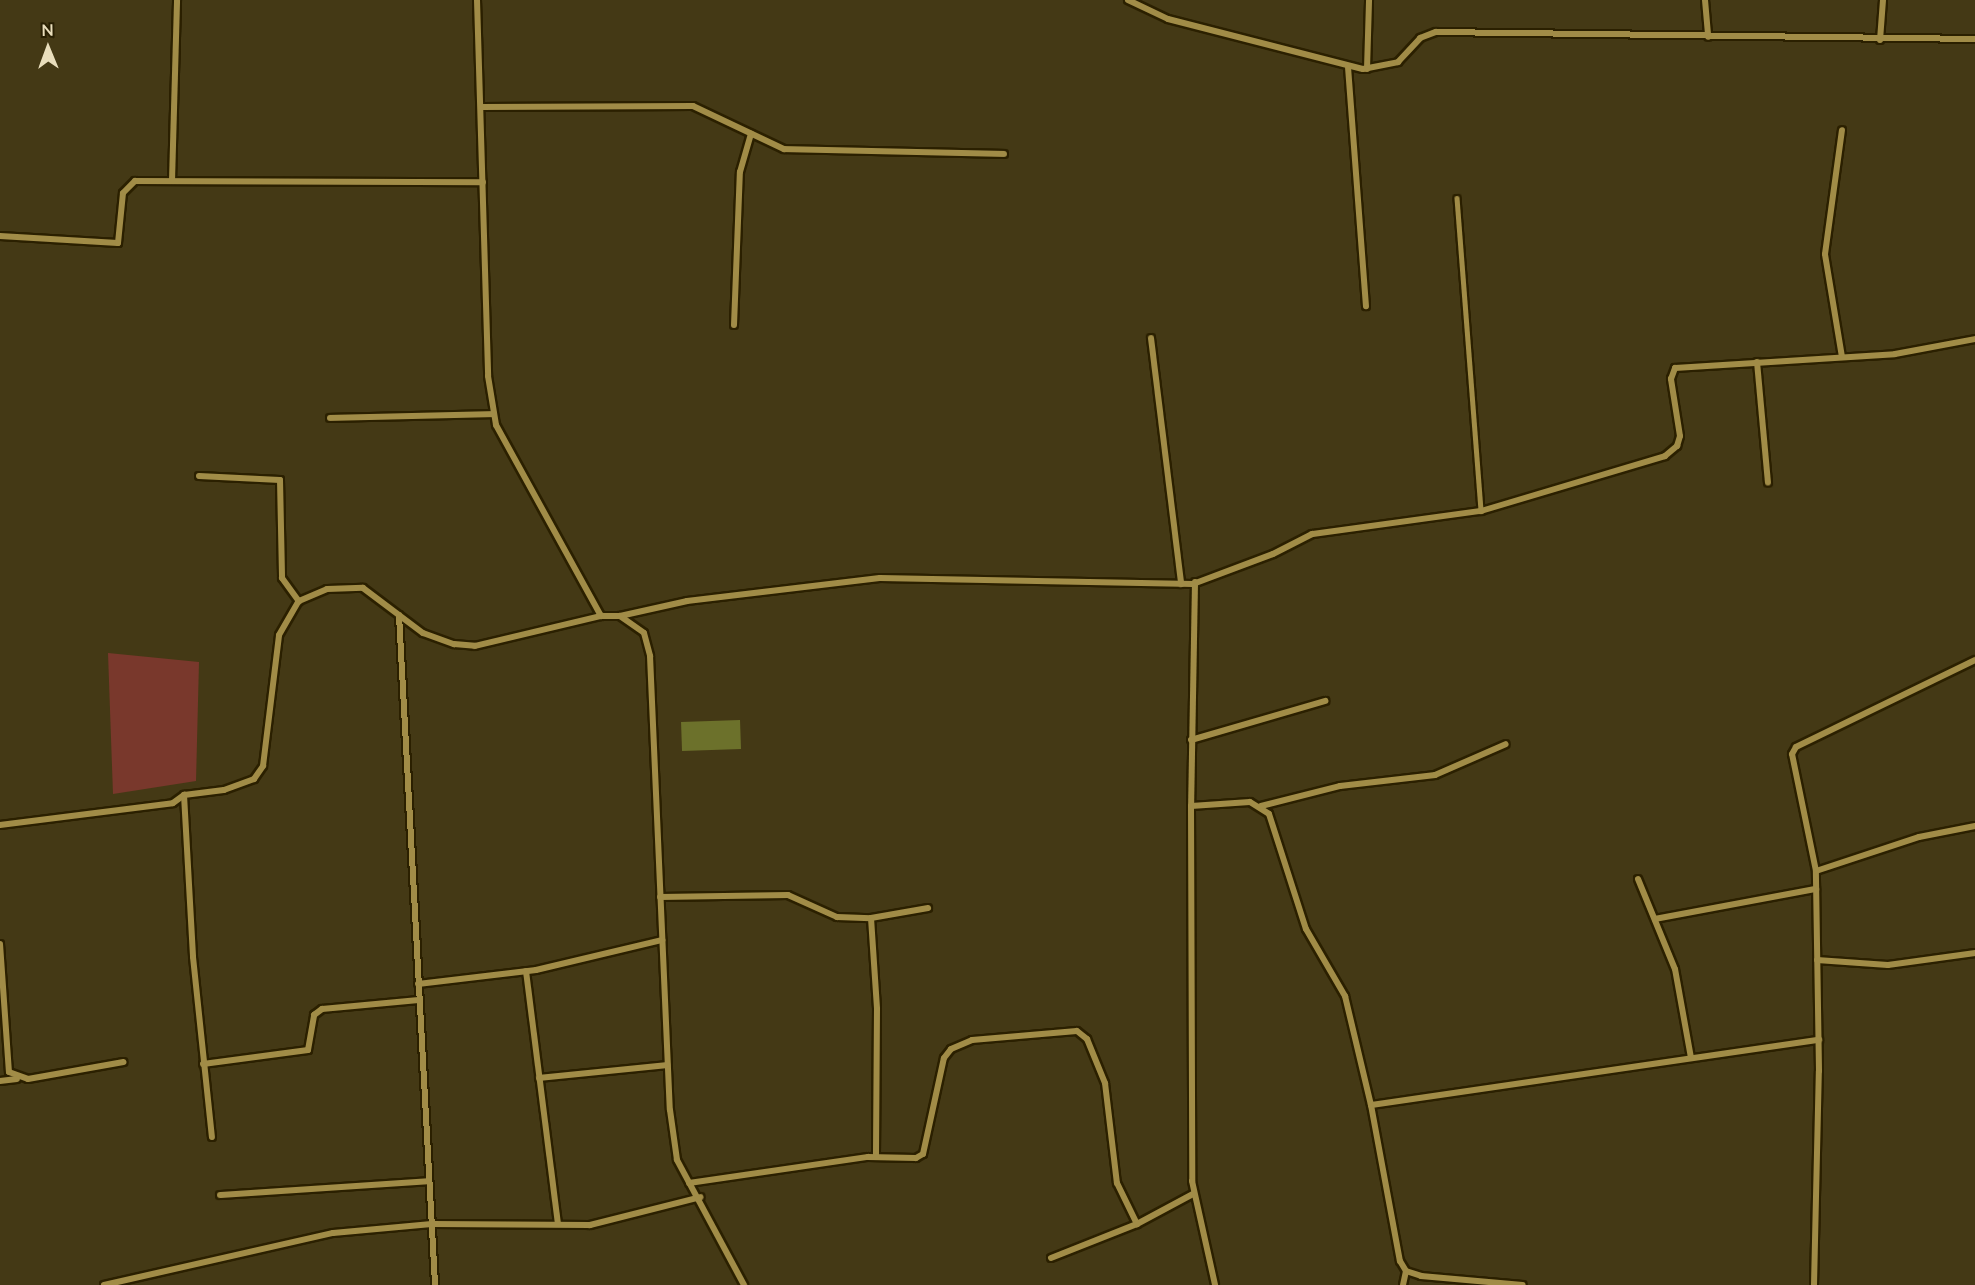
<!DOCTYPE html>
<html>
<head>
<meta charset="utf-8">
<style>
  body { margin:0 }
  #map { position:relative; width:1975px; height:1285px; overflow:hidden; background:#443915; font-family:Lato,sans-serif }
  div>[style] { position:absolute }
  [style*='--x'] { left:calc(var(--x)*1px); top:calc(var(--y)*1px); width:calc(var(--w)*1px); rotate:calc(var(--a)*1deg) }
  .green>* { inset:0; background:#79382c }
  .building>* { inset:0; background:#6c712b; transform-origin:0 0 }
  .roads { filter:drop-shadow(2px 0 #2b2000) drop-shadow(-2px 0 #2b2000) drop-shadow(0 2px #2b2000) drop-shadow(0 -2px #2b2000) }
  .lane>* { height:4.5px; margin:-2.25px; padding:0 2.25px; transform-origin:2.25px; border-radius:2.25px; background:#a18c47 }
  .street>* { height:6px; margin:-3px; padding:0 3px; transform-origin:3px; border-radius:3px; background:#a18c47 }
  span { translate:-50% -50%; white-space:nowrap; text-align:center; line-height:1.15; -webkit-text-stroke:5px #292003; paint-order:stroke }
  .north { position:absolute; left:18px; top:18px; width:60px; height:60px; -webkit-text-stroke:4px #292003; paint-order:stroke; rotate:359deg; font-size:16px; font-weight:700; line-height:24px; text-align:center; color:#e9debc }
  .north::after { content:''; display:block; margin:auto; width:21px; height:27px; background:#e9debc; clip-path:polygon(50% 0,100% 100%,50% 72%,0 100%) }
</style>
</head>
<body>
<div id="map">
  <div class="green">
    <div style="clip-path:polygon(108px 653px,199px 662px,196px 781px,113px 794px)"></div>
  </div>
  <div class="building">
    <div style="left:740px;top:720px;width:29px;height:59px;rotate:88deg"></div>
  </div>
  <div class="roads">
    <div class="lane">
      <div style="--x:1457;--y:198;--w:314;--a:85.6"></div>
    </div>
    <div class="street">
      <div style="--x:477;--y:0;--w:376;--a:88.3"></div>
      <div style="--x:488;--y:376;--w:50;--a:80.7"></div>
      <div style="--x:496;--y:425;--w:218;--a:61.2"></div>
      <div style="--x:601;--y:616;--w:19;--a:0"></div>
      <div style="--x:620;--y:616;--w:29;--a:35"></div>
      <div style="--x:644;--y:633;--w:24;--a:75"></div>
      <div style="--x:650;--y:656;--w:454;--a:87.5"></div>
      <div style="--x:670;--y:1110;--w:50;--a:82"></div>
      <div style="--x:677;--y:1160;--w:142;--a:61.8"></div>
      <div style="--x:1128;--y:0;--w:44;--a:25.4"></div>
      <div style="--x:1168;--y:19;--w:201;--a:14.4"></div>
      <div style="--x:1363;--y:69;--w:36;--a:-11"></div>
      <div style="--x:1398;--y:62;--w:33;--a:-47"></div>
      <div style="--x:1420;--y:38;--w:17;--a:-21"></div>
      <div style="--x:1436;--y:32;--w:539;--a:0.74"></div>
      <div style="--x:1705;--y:0;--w:37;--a:85"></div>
      <div style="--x:1880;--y:40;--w:40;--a:-85.7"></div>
      <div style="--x:1348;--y:67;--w:240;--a:85.7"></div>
      <div style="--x:1367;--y:69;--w:69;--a:-88.3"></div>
      <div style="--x:481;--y:107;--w:212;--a:-0.3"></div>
      <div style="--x:693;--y:106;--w:101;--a:25.3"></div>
      <div style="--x:784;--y:149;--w:220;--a:1.3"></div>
      <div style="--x:172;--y:181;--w:181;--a:-88.4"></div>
      <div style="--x:0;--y:236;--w:118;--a:3.4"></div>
      <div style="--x:118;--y:243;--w:50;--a:-84.3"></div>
      <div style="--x:123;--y:193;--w:17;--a:-45"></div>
      <div style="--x:135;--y:181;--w:348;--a:0.2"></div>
      <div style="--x:734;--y:325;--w:153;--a:-87.8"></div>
      <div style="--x:740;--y:172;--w:40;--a:-74"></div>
      <div style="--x:1151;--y:338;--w:248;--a:83"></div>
      <div style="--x:1842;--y:357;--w:104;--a:-99.4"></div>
      <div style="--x:1825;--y:254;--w:125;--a:-82.2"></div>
      <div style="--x:1757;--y:362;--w:121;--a:84.8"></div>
      <div style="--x:330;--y:418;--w:164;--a:-1.4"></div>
      <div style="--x:199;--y:476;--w:81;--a:2.8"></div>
      <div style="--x:280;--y:480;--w:98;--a:88.8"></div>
      <div style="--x:282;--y:578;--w:29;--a:54"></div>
      <div style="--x:1195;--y:582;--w:224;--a:91"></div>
      <div style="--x:1191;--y:806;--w:59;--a:-3.9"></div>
      <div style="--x:1250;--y:802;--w:22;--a:32"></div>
      <div style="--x:1269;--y:814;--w:121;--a:72.2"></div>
      <div style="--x:1306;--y:929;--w:78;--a:59.8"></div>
      <div style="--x:1345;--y:996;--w:112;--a:76.6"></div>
      <div style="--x:1371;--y:1105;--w:159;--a:79.5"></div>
      <div style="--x:1400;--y:1261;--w:12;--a:59"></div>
      <div style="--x:1406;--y:1271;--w:16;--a:18"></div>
      <div style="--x:1421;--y:1276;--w:102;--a:5"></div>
      <div style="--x:399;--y:615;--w:671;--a:86.92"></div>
      <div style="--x:620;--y:616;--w:69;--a:-12.6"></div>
      <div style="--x:687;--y:601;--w:194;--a:-6.8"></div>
      <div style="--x:880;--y:578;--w:313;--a:1.1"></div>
      <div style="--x:1193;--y:584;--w:85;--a:-20.6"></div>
      <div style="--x:1273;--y:554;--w:44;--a:-27.1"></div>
      <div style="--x:1312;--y:534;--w:171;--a:-7.8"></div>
      <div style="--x:1481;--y:511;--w:192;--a:-16.6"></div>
      <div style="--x:1665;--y:456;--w:16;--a:-40"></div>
      <div style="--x:1677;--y:446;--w:10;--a:-73"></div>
      <div style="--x:1680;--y:436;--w:58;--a:-99"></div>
      <div style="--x:1671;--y:379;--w:12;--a:-70"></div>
      <div style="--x:1675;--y:368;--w:220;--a:-3.6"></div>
      <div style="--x:1895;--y:354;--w:81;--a:-10.6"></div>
      <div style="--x:1191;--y:740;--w:140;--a:-16.2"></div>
      <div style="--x:184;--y:795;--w:162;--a:86.8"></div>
      <div style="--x:193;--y:957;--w:181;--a:84"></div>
      <div style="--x:1191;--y:806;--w:375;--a:89.8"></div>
      <div style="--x:1192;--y:1181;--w:107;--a:77.5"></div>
      <div style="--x:1261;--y:806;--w:81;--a:-14.2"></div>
      <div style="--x:1340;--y:786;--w:96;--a:-6.6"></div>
      <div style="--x:1435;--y:775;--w:77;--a:-23.6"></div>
      <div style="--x:0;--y:825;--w:174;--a:-7.2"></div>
      <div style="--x:173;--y:803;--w:14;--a:-36"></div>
      <div style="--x:184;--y:795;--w:40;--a:-7.1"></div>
      <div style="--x:224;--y:790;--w:32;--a:-20"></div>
      <div style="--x:254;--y:779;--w:16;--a:-55"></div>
      <div style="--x:263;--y:766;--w:132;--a:-83"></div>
      <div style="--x:279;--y:635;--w:39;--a:-60"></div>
      <div style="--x:299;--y:601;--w:30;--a:-23"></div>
      <div style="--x:327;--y:589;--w:36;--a:-2"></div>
      <div style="--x:363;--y:588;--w:75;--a:36.9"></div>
      <div style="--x:423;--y:633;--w:33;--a:20"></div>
      <div style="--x:454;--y:644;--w:21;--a:5"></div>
      <div style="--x:475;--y:646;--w:130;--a:-13.4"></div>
      <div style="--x:1816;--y:871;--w:108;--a:-18.3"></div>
      <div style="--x:1919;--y:837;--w:57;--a:-11.1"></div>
      <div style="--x:1638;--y:879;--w:97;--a:67.7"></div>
      <div style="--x:1675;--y:969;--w:90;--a:79.8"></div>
      <div style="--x:660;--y:897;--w:128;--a:-0.9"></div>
      <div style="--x:788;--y:895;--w:54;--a:24.2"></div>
      <div style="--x:837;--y:917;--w:34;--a:2"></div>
      <div style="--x:871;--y:918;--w:58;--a:-10"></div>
      <div style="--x:871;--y:918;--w:91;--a:86.2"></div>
      <div style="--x:877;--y:1009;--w:148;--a:90.4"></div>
      <div style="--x:1655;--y:919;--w:164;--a:-10.6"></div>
      <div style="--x:0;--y:944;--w:128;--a:86"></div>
      <div style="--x:9;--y:1072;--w:20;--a:20"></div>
      <div style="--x:28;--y:1079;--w:97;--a:-10.1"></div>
      <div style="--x:1817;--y:960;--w:71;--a:4"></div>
      <div style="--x:1888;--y:965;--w:88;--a:-7.9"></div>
      <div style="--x:526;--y:971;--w:255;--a:82.8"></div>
      <div style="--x:418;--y:984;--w:119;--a:-6.8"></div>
      <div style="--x:536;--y:970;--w:130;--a:-13.4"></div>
      <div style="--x:203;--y:1064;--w:106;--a:-7.6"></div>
      <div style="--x:308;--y:1050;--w:36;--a:-80"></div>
      <div style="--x:314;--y:1015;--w:10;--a:-37"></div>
      <div style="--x:322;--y:1009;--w:97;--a:-5.3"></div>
      <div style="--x:539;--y:1078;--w:129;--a:-5.8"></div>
      <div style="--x:0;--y:1081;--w:17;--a:-7"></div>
      <div style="--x:1371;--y:1105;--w:453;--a:-8.3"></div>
      <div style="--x:689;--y:1183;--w:181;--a:-8.3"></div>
      <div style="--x:868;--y:1157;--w:48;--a:1.2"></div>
      <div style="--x:916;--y:1158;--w:8;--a:-30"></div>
      <div style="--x:923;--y:1154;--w:98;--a:-77.7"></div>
      <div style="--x:944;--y:1058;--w:11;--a:-52"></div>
      <div style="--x:951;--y:1049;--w:23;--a:-23"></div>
      <div style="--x:972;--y:1040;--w:105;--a:-4.9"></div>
      <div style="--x:1077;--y:1031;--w:13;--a:39"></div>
      <div style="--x:1087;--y:1039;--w:48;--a:67.8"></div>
      <div style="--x:1105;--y:1083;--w:101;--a:83.2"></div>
      <div style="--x:1117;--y:1183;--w:46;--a:64"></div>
      <div style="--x:220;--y:1195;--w:209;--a:-3.8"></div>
      <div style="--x:1051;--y:1258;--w:92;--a:-21.6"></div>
      <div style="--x:1137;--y:1224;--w:64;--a:-28.2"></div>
      <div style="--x:104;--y:1285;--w:235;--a:-12.8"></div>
      <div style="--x:333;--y:1233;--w:99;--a:-5.2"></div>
      <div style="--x:432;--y:1224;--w:158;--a:0.4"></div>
      <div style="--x:590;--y:1225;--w:114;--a:-14.2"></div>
      <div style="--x:1403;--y:1285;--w:14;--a:-78"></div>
      <div style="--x:1814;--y:1285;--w:214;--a:-88.7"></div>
      <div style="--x:1819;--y:1071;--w:200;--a:-90.9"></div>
      <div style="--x:1816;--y:871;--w:119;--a:-101.6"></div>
      <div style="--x:1792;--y:754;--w:8;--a:-60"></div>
      <div style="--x:1796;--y:747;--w:199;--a:-25.9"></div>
    </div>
  </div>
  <div class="north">N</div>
</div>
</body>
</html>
